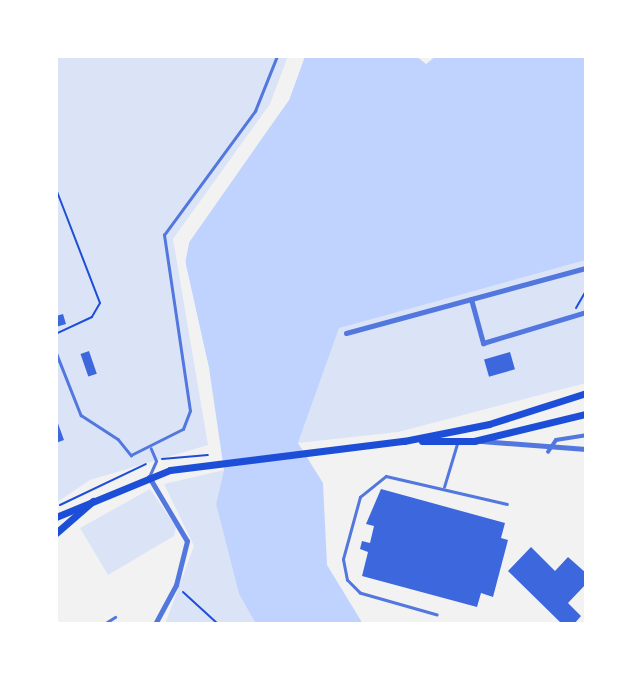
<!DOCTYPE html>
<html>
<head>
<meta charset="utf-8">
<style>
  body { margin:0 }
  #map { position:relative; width:642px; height:680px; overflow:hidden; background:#f2f2f2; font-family:Arial,sans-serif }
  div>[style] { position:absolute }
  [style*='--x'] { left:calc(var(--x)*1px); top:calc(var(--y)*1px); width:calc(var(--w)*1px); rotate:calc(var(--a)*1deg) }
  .green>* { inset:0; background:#dbe4f7 }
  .water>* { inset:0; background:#bfd3fe }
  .pier>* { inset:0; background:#f2f2f2 }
  .building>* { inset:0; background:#3d67dc; transform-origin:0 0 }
  .path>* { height:2px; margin:-1px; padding:0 1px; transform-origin:1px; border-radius:1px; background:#1d4ed8 }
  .service>* { height:2.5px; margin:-1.25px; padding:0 1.25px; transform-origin:1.25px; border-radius:1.25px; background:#5277de }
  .pedestrian>* { height:3.5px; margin:-1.75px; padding:0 1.75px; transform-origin:1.75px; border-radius:1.75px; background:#5277de }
  .minor>* { height:5px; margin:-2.5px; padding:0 2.5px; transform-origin:2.5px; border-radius:2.5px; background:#5277de }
  .secondary>* { height:7px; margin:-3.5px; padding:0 3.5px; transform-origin:3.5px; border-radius:3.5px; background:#1d4ed8 }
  span { translate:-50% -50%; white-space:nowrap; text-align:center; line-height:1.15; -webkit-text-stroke:6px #fff; paint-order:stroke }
  .frame { position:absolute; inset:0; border:58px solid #fff; pointer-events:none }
</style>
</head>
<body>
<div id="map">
  <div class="green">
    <div style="clip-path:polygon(56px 56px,288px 56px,270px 104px,173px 239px,208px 445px,90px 480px,56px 503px)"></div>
    <div style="clip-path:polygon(586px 260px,586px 383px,398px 432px,298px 443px,339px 327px)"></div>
    <div style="clip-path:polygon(224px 470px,216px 504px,239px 594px,256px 624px,165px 624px,194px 546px,164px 484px)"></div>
    <div style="clip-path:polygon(150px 489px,176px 527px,174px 536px,108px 575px,80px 528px)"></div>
  </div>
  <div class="water">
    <div style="clip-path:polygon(305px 56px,416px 56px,426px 64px,436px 56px,586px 56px,586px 260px,339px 328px,298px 443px,323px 483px,327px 565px,363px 624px,256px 624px,239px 594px,216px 504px,224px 470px,209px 368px,184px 269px,191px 233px,289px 100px)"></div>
  </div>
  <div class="pier">
    <div style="clip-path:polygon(301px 56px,305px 56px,289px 100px,183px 251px,209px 368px,216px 444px,179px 250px,286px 98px)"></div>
  </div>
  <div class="building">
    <div style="clip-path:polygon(63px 314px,66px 324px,56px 327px,56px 316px)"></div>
    <div style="left:89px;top:351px;width:24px;height:9px;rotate:71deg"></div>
    <div style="left:510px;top:352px;width:18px;height:27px;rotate:74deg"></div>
    <div style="clip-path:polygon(56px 418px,64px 440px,56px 443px)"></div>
    <div style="clip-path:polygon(381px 489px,505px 523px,501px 538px,508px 540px,493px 597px,481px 593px,477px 607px,362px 576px,368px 552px,360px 549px,362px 541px,370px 543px,374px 526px,366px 524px)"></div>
    <div style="clip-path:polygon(531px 547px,555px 571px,568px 557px,586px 573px,586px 584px,568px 603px,581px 616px,574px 624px,562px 624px,508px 571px)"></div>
  </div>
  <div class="path">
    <div style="--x:56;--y:189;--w:122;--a:68.9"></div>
    <div style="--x:100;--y:303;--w:16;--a:120"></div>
    <div style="--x:92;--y:317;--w:40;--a:155"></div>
    <div style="--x:576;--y:308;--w:20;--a:-60"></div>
    <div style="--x:162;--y:459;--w:46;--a:-5"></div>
    <div style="--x:60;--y:505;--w:95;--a:-25.5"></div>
    <div style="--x:183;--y:592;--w:47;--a:42.4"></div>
  </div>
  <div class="service">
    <div style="--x:56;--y:352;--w:68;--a:68.4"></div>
    <div style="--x:81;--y:415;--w:44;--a:33"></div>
    <div style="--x:118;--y:439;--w:21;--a:51"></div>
    <div style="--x:131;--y:455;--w:58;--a:-26.6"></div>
    <div style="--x:183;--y:429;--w:19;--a:-69"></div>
    <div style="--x:190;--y:411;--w:178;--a:-98.4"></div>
    <div style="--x:164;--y:235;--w:154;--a:-53.7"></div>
    <div style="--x:255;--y:111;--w:59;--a:-68.2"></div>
    <div style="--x:149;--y:477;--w:17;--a:-66"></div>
    <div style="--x:156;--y:461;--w:13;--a:-113"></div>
    <div style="--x:444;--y:487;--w:45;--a:-73.2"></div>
    <div style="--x:437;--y:615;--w:80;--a:-164.1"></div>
    <div style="--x:360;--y:593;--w:18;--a:-135"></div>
    <div style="--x:347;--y:580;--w:21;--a:-101"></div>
    <div style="--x:343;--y:559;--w:64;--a:-74.7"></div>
    <div style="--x:360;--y:497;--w:33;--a:-39"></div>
    <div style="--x:386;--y:476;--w:124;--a:13"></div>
    <div style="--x:104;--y:624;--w:13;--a:-32"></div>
  </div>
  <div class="pedestrian">
    <div style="--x:548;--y:452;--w:14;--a:-56"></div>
    <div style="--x:556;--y:440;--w:30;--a:-9"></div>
  </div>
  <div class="minor">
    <div style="--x:471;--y:299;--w:46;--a:74.7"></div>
    <div style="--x:483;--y:343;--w:108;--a:-16.8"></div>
    <div style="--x:346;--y:333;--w:249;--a:-15.2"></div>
    <div style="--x:481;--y:441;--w:105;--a:4.4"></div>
    <div style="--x:149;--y:477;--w:74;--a:59.3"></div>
    <div style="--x:187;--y:541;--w:45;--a:104"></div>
    <div style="--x:176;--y:585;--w:44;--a:118.3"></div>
  </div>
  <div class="secondary">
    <div style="--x:422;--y:441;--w:52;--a:0"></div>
    <div style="--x:474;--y:441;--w:115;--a:-13.6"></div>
    <div style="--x:56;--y:517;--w:123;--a:-22.4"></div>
    <div style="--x:170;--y:470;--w:236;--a:-7.1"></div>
    <div style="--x:404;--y:441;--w:87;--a:-11.3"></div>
    <div style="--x:489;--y:424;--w:102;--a:-17.7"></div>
    <div style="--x:56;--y:533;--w:49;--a:-40.9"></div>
  </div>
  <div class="frame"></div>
</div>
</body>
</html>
